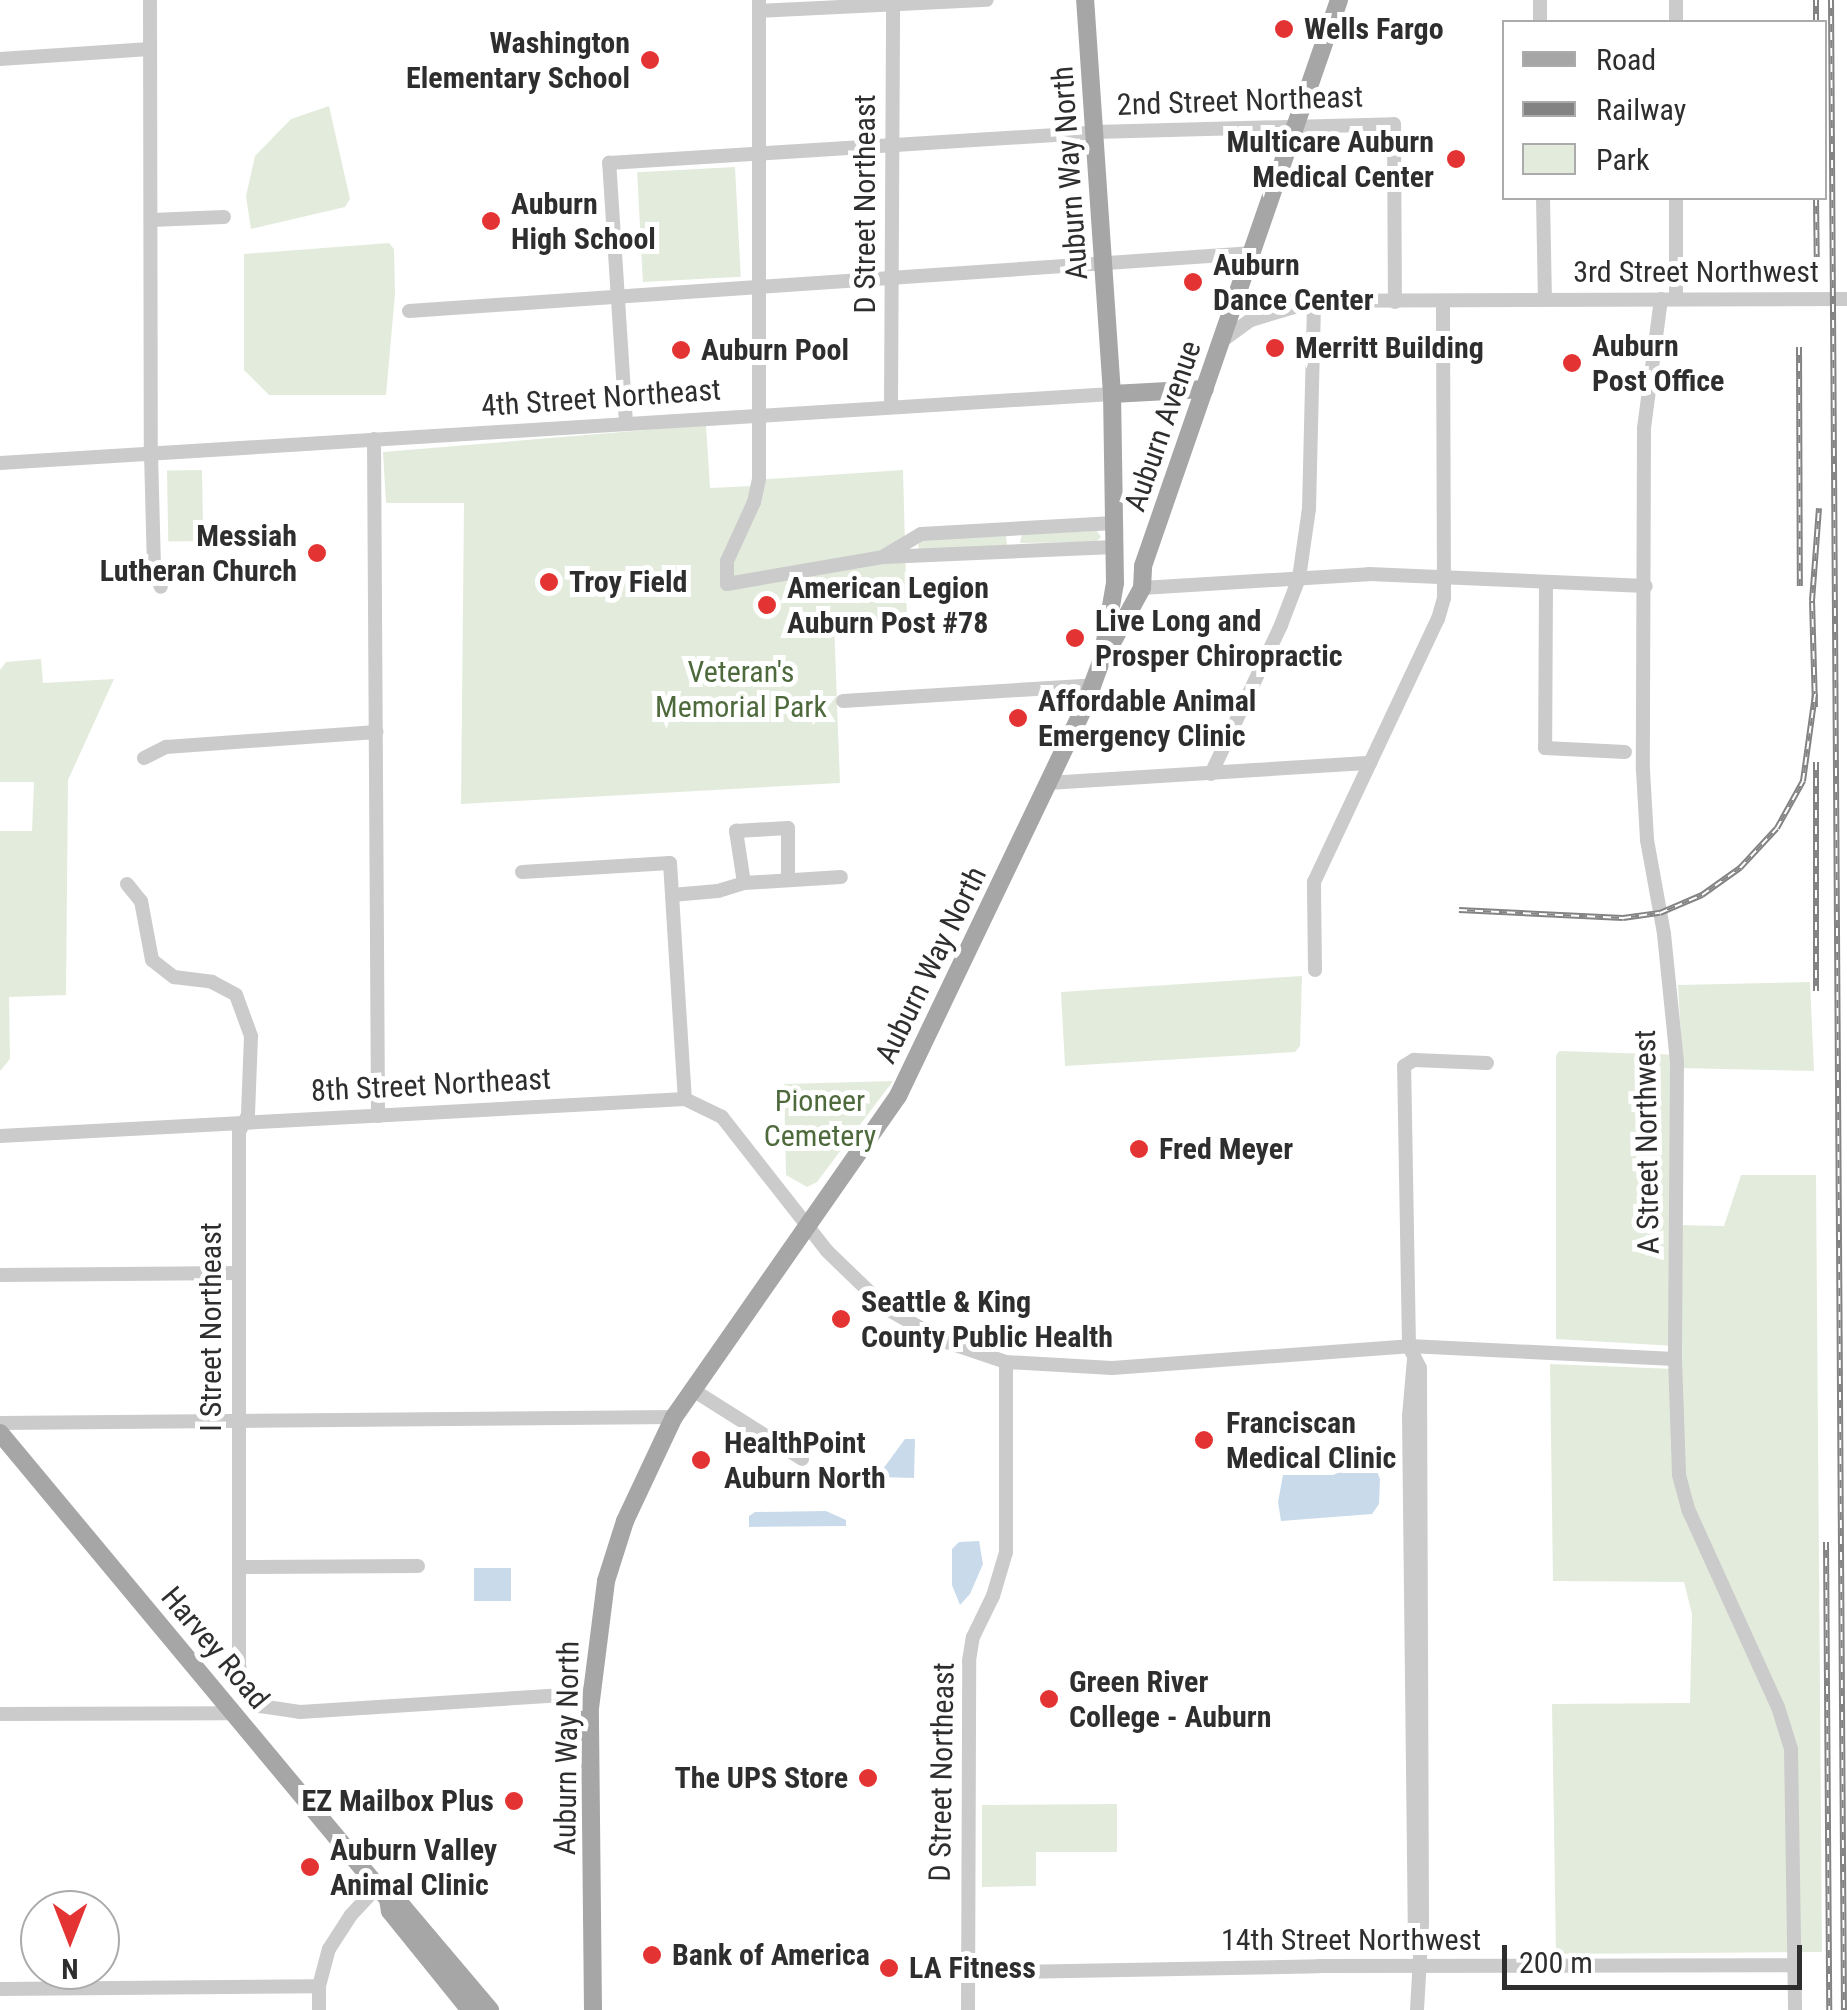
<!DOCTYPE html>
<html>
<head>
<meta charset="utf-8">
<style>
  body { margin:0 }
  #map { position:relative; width:1847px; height:2010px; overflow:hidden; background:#fff; font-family:"Roboto Condensed",sans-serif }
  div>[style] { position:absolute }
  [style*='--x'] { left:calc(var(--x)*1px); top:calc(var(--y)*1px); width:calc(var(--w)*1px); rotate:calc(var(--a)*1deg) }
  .green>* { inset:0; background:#e3ecdc; transform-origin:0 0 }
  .water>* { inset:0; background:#c9dbeb; transform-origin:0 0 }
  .minor>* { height:14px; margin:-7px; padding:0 7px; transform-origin:7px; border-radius:7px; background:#cbcbcb }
  .major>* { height:18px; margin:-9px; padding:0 9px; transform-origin:9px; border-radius:9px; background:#a6a6a6 }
  .rail>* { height:6px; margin-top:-3px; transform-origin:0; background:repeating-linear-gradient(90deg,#fff 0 8px,#838383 0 16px); box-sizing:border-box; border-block:2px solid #838383 }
  .dots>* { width:28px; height:28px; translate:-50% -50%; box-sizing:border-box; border:5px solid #fff; border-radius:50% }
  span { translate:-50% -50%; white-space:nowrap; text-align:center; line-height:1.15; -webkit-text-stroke:10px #fff; paint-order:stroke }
  .poi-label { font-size:30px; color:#2e2e2e; font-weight:700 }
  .left { translate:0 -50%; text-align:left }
  .right { translate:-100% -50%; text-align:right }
  .street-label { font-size:30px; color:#2e2e2e }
  .park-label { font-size:30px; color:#4e6a3c }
  .legend { position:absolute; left:1502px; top:20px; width:325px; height:180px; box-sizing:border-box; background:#fff; border:2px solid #ababab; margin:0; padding:12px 18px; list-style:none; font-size:30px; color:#2e2e2e }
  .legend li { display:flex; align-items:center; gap:20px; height:50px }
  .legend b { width:50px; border:2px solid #ababab }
  .north { position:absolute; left:20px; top:1890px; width:100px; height:100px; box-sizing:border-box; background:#fff; border:2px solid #ababab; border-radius:50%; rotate:180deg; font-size:28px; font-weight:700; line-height:40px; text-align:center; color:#2e2e2e }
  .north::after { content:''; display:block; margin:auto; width:35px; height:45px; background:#e33433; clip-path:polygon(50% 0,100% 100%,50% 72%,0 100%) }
  .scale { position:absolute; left:1502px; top:1945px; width:300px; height:45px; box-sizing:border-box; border:5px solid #2e2e2e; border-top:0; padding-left:12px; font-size:30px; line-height:35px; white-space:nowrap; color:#2e2e2e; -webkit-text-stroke:8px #fff; paint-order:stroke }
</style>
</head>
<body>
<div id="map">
  <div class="green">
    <div style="clip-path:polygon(329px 106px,350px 199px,345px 207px,251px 229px,246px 196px,255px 156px,291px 119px)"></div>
    <div style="left:735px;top:167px;width:110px;height:98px;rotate:87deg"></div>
    <div style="clip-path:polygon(389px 243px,394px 249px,395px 294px,386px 395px,269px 395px,244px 370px,244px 254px)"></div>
    <div style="clip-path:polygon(706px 425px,710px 488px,752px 486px,753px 480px,903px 470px,907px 619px,834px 622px,840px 783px,461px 804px,464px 503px,386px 503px,383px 452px)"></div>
    <div style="left:202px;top:470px;width:71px;height:35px;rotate:89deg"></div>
    <div style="clip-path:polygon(1097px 531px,1101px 537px,1096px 542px,1020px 543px,1022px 534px)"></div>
    <div style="clip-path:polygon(1006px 536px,1007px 545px,919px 550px,918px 545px,922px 539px)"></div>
    <div style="clip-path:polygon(41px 659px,43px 683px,114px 679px,68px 780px,66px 995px,9px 997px,10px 1059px,0 1071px,0 831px,32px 831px,34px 782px,0 782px,0 670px,6px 662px)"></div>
    <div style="clip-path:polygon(1302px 976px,1300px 1046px,1295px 1052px,1065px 1066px,1061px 992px)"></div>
    <div style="clip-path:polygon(1810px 982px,1814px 1071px,1677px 1068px,1676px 1225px,1724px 1226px,1741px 1175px,1816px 1175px,1822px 1952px,1556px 1954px,1552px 1704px,1690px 1703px,1692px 1614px,1684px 1582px,1553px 1581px,1550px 1364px,1674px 1369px,1675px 1346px,1556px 1339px,1556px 1056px,1559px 1051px,1682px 1055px,1678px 985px)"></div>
    <div style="clip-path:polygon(893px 1081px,817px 1182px,807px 1187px,786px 1175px,784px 1084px)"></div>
    <div style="clip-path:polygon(1117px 1804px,1117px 1852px,1036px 1852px,1036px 1886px,982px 1887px,982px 1805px)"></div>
  </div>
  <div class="water">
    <div style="clip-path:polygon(905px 1439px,915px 1439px,914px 1478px,877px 1477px)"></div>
    <div style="clip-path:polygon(1362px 1462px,1374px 1464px,1380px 1479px,1379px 1504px,1372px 1514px,1281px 1521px,1278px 1502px,1283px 1475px,1333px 1475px)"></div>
    <div style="clip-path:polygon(826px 1511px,846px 1520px,846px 1526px,749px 1527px,749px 1516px,755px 1512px)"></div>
    <div style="clip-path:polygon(979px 1541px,983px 1564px,970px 1594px,960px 1605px,952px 1585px,952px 1549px,959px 1542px)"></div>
    <div style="left:474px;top:1568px;width:37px;height:33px"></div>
  </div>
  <div class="minor">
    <div style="--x:150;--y:0;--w:453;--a:89.9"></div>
    <div style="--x:151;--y:453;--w:116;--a:88.5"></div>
    <div style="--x:154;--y:569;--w:19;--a:69"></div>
    <div style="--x:759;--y:0;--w:479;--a:90"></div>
    <div style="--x:759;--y:479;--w:24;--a:102"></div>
    <div style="--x:754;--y:502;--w:65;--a:114.6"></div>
    <div style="--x:727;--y:561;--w:23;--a:90"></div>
    <div style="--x:727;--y:584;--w:159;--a:-9.8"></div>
    <div style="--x:884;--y:557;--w:231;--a:-2.5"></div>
    <div style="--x:1540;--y:0;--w:22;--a:90"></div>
    <div style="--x:1676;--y:0;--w:22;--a:90"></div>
    <div style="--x:759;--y:11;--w:228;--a:-2.8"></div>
    <div style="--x:0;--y:59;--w:150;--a:-3.8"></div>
    <div style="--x:1543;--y:198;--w:101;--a:88.9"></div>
    <div style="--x:152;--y:220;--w:72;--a:-2.4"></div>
    <div style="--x:1661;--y:299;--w:130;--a:97.5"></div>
    <div style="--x:1644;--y:428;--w:342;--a:90.2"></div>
    <div style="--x:1643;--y:770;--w:70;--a:86.7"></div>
    <div style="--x:1647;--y:840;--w:96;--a:79.7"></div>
    <div style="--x:1664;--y:934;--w:129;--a:84.2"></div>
    <div style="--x:1677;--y:1062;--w:297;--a:90.4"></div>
    <div style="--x:1675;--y:1359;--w:116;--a:88"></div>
    <div style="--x:1679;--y:1475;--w:35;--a:75"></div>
    <div style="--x:1688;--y:1509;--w:217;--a:65.6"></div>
    <div style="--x:1778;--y:1707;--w:44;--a:72.8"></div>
    <div style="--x:1791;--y:1749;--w:261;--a:89.1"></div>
    <div style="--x:1676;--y:299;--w:101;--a:-90"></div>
    <div style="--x:1237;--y:301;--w:610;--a:-0.19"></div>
    <div style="--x:409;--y:311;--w:846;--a:-3.93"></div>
    <div style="--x:1223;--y:340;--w:34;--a:-36"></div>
    <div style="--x:1251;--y:320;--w:45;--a:-16.8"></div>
    <div style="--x:891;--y:407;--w:407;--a:-89.7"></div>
    <div style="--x:626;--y:423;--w:261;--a:-93.7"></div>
    <div style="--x:609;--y:163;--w:487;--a:-3.6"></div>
    <div style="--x:1095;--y:132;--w:299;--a:-1.5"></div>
    <div style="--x:1394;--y:124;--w:178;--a:89.7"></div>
    <div style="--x:374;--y:439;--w:677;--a:89.66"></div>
    <div style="--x:0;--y:463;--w:1114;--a:-3.55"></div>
    <div style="--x:884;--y:556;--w:43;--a:-30.7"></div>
    <div style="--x:921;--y:534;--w:193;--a:-3.3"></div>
    <div style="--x:1546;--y:583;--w:165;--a:90.3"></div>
    <div style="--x:1545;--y:748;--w:80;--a:2.9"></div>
    <div style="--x:1142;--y:588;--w:227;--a:-3.5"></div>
    <div style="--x:1369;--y:574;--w:277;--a:2.5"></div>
    <div style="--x:843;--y:701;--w:252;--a:-3.6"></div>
    <div style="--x:144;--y:758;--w:25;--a:-27"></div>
    <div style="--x:166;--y:747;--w:211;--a:-4.1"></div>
    <div style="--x:1211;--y:774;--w:165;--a:-64.8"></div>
    <div style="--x:1281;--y:625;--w:50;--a:-69"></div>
    <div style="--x:1299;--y:578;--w:70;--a:-81.8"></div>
    <div style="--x:1309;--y:509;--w:208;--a:-88.6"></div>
    <div style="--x:1048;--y:783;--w:323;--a:-3.6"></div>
    <div style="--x:522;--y:872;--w:148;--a:-3.5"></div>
    <div style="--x:670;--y:863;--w:236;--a:86.4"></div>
    <div style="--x:744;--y:883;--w:53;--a:-98.7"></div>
    <div style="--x:736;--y:831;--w:52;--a:-3.3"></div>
    <div style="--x:788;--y:828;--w:52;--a:90"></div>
    <div style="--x:127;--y:884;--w:22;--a:51"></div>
    <div style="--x:141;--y:901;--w:60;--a:79.4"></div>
    <div style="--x:152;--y:960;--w:28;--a:38"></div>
    <div style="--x:174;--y:977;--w:38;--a:7"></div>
    <div style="--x:212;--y:982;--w:27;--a:28"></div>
    <div style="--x:236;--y:995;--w:44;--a:69.9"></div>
    <div style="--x:251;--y:1036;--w:79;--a:92.2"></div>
    <div style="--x:248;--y:1115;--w:19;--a:118"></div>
    <div style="--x:239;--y:1132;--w:533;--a:90"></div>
    <div style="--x:239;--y:1665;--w:25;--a:79"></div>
    <div style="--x:244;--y:1690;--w:23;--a:45"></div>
    <div style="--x:260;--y:1706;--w:40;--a:8.5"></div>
    <div style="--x:300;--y:1712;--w:292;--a:-3.7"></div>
    <div style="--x:672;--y:895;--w:46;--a:-5"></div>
    <div style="--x:718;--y:891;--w:27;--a:-17"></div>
    <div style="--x:744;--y:883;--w:97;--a:-3.5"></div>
    <div style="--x:1315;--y:970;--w:88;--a:-90.7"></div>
    <div style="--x:1314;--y:882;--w:291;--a:-64.8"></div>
    <div style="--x:1438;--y:619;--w:22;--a:-74"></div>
    <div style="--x:1444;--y:598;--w:297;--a:-90.2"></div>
    <div style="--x:0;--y:1136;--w:686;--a:-3.09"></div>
    <div style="--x:685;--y:1099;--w:41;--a:25.9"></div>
    <div style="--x:722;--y:1117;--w:170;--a:51.9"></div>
    <div style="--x:827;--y:1251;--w:83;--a:44"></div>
    <div style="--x:887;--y:1309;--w:65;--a:29.3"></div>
    <div style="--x:944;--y:1341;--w:65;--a:18.7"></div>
    <div style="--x:1006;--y:1362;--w:106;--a:3.2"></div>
    <div style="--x:1112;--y:1368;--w:298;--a:-4.2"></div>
    <div style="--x:1409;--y:1346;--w:266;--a:2.8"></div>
    <div style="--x:0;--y:1275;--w:238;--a:-0.5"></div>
    <div style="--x:1414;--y:1359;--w:57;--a:95"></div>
    <div style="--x:1409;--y:1416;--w:525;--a:89.35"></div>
    <div style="--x:693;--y:1390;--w:129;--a:32.3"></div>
    <div style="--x:0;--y:1423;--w:674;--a:-0.51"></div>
    <div style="--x:239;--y:1567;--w:179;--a:-0.3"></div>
    <div style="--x:0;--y:1714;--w:234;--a:-0.2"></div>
    <div style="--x:968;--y:1973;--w:351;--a:-1.1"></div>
    <div style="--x:1319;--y:1966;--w:475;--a:-0.1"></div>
    <div style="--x:0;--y:1989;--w:319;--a:-0.5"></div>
    <div style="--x:319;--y:2010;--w:24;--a:-90"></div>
    <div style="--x:319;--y:1986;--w:38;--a:-75"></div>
    <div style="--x:329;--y:1949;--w:40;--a:-57.1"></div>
    <div style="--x:351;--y:1915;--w:40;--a:-47"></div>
    <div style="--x:968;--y:2010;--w:349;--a:-89.8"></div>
    <div style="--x:969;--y:1661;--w:24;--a:-81"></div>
    <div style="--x:973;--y:1637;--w:46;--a:-64"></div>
    <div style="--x:993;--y:1596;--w:46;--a:-73.5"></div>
    <div style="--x:1006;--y:1552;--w:190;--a:-90"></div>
    <div style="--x:1417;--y:2010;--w:88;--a:-86.7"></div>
    <div style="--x:1422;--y:1922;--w:554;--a:-90.21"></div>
    <div style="--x:1420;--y:1368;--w:25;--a:-117"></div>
    <div style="--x:1409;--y:1346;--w:280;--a:-91"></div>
    <div style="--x:1404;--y:1066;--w:12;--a:-31"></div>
    <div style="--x:1414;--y:1060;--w:73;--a:2.4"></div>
  </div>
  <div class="major">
    <div style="--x:1112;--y:394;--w:93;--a:-3.1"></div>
    <div style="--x:1113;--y:641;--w:60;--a:-61.3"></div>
    <div style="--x:1142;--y:588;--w:22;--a:-87"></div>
    <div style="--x:1143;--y:566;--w:599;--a:-70.9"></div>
    <div style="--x:0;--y:1433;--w:606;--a:50.22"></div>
    <div style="--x:388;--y:1899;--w:17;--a:28"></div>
    <div style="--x:403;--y:1907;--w:135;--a:49.8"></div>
    <div style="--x:388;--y:1899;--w:12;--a:81"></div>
    <div style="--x:390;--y:1911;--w:127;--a:51.1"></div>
    <div style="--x:593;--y:2010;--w:302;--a:-90.6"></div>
    <div style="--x:590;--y:1708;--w:128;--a:-82.8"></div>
    <div style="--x:606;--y:1581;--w:63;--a:-72.4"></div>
    <div style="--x:625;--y:1521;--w:115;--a:-64.8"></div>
    <div style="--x:674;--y:1417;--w:391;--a:-55.1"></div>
    <div style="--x:898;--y:1096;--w:430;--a:-64.4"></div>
    <div style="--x:1084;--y:708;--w:52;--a:-69.8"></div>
    <div style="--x:1102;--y:659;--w:77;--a:-80.3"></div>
    <div style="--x:1115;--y:583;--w:189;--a:-90.9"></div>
    <div style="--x:1112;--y:394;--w:395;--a:-93.9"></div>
  </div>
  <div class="rail">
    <div style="--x:1831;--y:0;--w:2010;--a:89.63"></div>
    <div style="--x:1816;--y:22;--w:22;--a:-90"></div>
    <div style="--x:1816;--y:198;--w:84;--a:89.3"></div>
    <div style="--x:1799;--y:347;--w:239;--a:89.8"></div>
    <div style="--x:1815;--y:707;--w:106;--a:-91.6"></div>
    <div style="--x:1812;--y:601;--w:93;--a:-85.7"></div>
    <div style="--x:1816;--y:762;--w:229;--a:90"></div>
    <div style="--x:1459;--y:910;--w:164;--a:2.8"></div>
    <div style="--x:1623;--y:918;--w:37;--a:-8"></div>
    <div style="--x:1660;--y:913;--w:46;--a:-23.2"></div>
    <div style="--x:1702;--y:895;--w:47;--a:-35.4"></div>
    <div style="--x:1740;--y:868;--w:54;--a:-47.2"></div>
    <div style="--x:1777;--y:828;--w:54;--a:-61"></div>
    <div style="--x:1803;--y:781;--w:88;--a:-82.1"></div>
    <div style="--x:1826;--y:1542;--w:468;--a:89.6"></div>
  </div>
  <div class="dots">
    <div style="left:1284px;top:29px;background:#e33433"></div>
    <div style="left:650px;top:60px;background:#e33433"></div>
    <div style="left:1456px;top:159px;background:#e33433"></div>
    <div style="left:491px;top:221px;background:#e33433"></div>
    <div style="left:1193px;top:282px;background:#e33433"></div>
    <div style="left:1275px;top:348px;background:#e33433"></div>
    <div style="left:681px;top:350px;background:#e33433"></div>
    <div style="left:1572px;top:363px;background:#e33433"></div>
    <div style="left:317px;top:553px;background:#e33433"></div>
    <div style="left:549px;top:582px;background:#e33433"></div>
    <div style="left:767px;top:605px;background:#e33433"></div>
    <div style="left:1075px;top:638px;background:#e33433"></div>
    <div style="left:1018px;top:718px;background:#e33433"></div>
    <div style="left:1139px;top:1149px;background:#e33433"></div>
    <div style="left:841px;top:1319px;background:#e33433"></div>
    <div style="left:1204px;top:1440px;background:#e33433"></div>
    <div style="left:701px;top:1460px;background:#e33433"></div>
    <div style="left:1049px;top:1699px;background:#e33433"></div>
    <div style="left:868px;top:1778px;background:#e33433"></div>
    <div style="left:514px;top:1801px;background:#e33433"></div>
    <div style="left:310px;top:1867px;background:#e33433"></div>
    <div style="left:652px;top:1955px;background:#e33433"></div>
    <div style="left:889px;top:1968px;background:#e33433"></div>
  </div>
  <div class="poi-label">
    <span class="left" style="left:1304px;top:29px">Wells Fargo</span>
    <span class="right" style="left:630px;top:60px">Washington<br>Elementary School</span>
    <span class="right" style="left:1434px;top:159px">Multicare Auburn<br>Medical Center</span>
    <span class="left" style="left:511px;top:221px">Auburn<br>High School</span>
    <span class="left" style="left:1213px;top:282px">Auburn<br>Dance Center</span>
    <span class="left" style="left:1592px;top:363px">Auburn<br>Post Office</span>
    <span class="left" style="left:1295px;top:348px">Merritt Building</span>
    <span class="left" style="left:701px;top:350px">Auburn Pool</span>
    <span class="right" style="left:297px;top:553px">Messiah<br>Lutheran Church</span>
    <span class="left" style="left:569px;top:582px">Troy Field</span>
    <span class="left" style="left:787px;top:605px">American Legion<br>Auburn Post #78</span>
    <span class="left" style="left:1095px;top:638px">Live Long and<br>Prosper Chiropractic</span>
    <span class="left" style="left:1038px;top:718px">Affordable Animal<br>Emergency Clinic</span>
    <span class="left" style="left:1159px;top:1149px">Fred Meyer</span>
    <span class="left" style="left:861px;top:1319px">Seattle &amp; King<br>County Public Health</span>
    <span class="left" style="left:1226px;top:1440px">Franciscan<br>Medical Clinic</span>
    <span class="left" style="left:724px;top:1460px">HealthPoint<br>Auburn North</span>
    <span class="left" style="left:1069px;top:1699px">Green River<br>College - Auburn</span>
    <span class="right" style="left:848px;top:1778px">The UPS Store</span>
    <span class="right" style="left:494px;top:1801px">EZ Mailbox Plus</span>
    <span class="left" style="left:330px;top:1867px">Auburn Valley<br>Animal Clinic</span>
    <span class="left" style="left:672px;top:1955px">Bank of America</span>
    <span class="left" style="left:909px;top:1968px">LA Fitness</span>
  </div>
  <div class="street-label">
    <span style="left:1240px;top:101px;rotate:-2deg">2nd Street Northeast</span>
    <span style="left:1070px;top:173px;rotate:-94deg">Auburn Way North</span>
    <span style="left:865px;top:204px;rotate:-90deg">D Street Northeast</span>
    <span style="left:1696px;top:272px">3rd Street Northwest</span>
    <span style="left:601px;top:398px;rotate:-4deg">4th Street Northeast</span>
    <span style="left:1163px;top:426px;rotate:-71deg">Auburn Avenue</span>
    <span style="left:931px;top:965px;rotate:-64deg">Auburn Way North</span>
    <span style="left:431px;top:1085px;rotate:-3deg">8th Street Northeast</span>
    <span style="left:1647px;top:1142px;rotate:-91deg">A Street Northwest</span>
    <span style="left:211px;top:1327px;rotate:-90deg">I Street Northeast</span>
    <span style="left:215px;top:1648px;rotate:50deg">Harvey Road</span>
    <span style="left:567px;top:1748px;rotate:-89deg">Auburn Way North</span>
    <span style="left:942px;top:1772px;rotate:-89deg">D Street Northeast</span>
    <span style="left:1351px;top:1940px">14th Street Northwest</span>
  </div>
  <div class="park-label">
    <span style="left:741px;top:689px">Veteran's<br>Memorial Park</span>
    <span style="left:820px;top:1118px">Pioneer<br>Cemetery</span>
  </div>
  <ul class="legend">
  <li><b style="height:12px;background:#a6a6a6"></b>Road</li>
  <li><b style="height:12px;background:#838383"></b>Railway</li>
  <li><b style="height:28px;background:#e3ecdc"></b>Park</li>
  </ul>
  <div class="north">N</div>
  <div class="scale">200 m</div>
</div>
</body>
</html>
